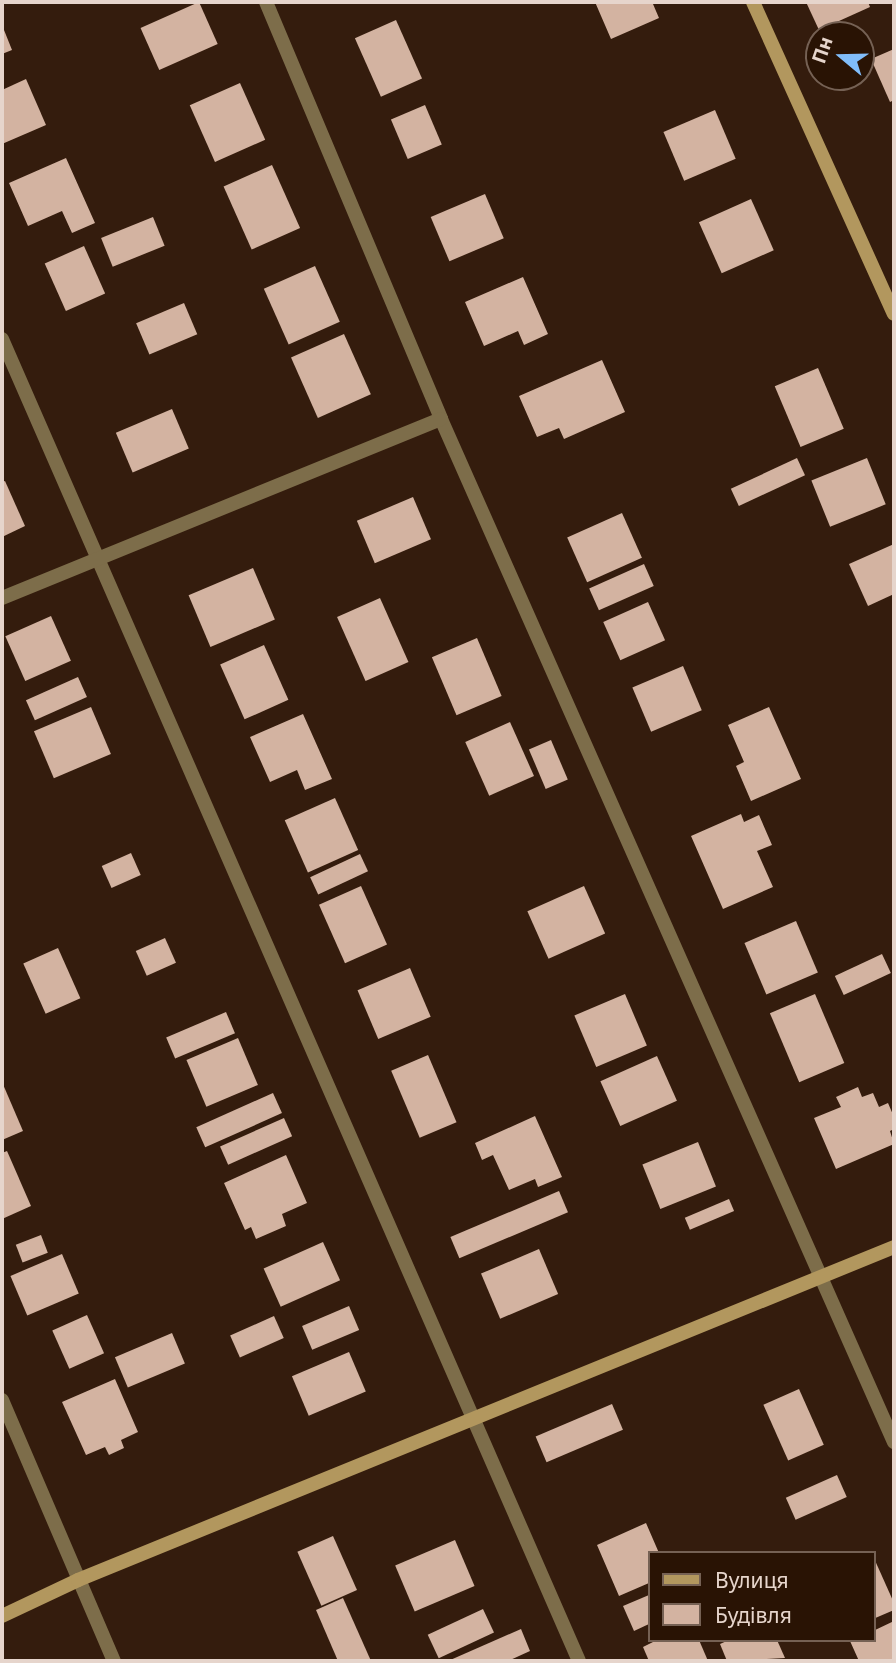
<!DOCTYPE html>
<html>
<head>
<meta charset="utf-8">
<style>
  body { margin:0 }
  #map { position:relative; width:896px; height:1663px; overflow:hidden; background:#341c0d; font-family:"Noto Sans",sans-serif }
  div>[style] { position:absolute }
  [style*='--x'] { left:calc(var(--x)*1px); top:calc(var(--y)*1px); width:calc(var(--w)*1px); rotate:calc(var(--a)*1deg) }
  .building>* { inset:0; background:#d3b3a1; transform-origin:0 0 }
  .street>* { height:14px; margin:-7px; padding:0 7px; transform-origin:7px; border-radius:7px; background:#7d6d4a }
  .secondary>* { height:14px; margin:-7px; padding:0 7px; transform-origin:7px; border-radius:7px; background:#b2975e }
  span { translate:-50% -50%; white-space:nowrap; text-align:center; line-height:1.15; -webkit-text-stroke:7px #291304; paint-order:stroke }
  .frame { position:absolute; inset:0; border:4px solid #e6d5cc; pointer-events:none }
  .legend { position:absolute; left:648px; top:1551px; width:228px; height:91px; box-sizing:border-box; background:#291304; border:2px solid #756154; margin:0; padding:9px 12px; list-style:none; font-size:21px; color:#e6d5cc }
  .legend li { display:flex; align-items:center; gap:14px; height:35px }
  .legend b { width:35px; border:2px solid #756154 }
  .north { position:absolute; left:805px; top:21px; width:70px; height:70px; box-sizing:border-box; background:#291304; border:2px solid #756154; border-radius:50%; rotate:289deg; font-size:19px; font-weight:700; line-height:28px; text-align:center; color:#e6d5cc }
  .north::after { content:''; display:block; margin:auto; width:24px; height:32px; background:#81bdfa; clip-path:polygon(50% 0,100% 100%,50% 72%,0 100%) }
</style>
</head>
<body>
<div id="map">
  <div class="building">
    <div style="left:199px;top:2px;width:46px;height:64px;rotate:66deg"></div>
    <div style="clip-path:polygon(595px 2px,657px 2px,653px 4px,659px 18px,611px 39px)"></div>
    <div style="clip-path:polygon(806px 2px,868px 2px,870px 7px,819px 30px)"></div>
    <div style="left:396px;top:20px;width:64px;height:45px;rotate:66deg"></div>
    <div style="clip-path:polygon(2px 25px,12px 50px,2px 54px)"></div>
    <div style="clip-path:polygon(894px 49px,894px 100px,890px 102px,871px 59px)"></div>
    <div style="clip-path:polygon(826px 77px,858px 77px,832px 89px)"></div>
    <div style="clip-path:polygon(26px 79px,46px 125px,2px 144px,2px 90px)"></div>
    <div style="left:240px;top:83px;width:62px;height:55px;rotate:66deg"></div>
    <div style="left:425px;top:105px;width:43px;height:37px;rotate:67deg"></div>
    <div style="left:715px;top:110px;width:53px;height:56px;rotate:67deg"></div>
    <div style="clip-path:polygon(66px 158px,95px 223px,72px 233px,62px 211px,28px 226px,9px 183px)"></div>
    <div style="left:272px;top:165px;width:69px;height:53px;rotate:66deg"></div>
    <div style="left:485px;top:194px;width:48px;height:59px;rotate:67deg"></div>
    <div style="left:751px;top:199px;width:56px;height:57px;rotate:66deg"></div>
    <div style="left:153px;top:217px;width:31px;height:56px;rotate:68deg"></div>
    <div style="left:84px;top:246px;width:52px;height:43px;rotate:66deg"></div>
    <div style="left:315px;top:266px;width:61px;height:56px;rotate:66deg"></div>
    <div style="clip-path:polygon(523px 277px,548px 334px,524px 345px,518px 331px,484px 346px,465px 302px)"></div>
    <div style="left:184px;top:303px;width:34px;height:52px;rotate:67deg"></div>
    <div style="left:344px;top:334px;width:66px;height:58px;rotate:66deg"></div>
    <div style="clip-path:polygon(602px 360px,625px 412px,564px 439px,559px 428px,537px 437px,519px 396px)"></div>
    <div style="left:818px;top:368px;width:66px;height:47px;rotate:67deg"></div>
    <div style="left:172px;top:409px;width:43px;height:61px;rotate:67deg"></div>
    <div style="left:797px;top:458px;width:19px;height:73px;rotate:65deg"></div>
    <div style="left:867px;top:458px;width:50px;height:60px;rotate:68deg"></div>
    <div style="clip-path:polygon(5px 481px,25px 526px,2px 537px,2px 482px)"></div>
    <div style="left:413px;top:497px;width:46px;height:61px;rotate:67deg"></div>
    <div style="left:622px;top:513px;width:49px;height:60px;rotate:66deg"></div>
    <div style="clip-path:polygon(894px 544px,894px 594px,868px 606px,849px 564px)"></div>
    <div style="left:644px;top:564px;width:24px;height:60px;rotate:66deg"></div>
    <div style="left:253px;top:568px;width:56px;height:70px;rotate:67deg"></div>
    <div style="left:380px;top:598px;width:70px;height:47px;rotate:66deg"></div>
    <div style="left:648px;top:602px;width:42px;height:49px;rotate:66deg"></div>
    <div style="left:51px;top:616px;width:49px;height:50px;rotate:66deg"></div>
    <div style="left:477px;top:638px;width:63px;height:49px;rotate:67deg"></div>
    <div style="left:264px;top:645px;width:60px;height:48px;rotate:66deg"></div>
    <div style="left:683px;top:666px;width:48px;height:55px;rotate:67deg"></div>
    <div style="left:78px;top:677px;width:22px;height:57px;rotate:66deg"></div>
    <div style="left:91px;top:707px;width:51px;height:62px;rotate:67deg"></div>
    <div style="clip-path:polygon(769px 707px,801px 779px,751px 801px,736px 766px,744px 762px,728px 725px)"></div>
    <div style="clip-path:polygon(303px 714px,332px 779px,305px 790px,297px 770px,270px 782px,250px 737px)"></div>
    <div style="left:510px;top:722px;width:59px;height:49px;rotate:66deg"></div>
    <div style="left:551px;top:740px;width:43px;height:24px;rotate:67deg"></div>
    <div style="left:335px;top:798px;width:57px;height:55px;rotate:66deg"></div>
    <div style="clip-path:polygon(741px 814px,744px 822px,759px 815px,772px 845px,757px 851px,773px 887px,723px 909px,691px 836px)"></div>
    <div style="left:131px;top:853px;width:24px;height:32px;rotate:66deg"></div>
    <div style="left:360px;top:854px;width:19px;height:55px;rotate:65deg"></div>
    <div style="left:361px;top:886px;width:64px;height:46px;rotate:66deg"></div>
    <div style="left:584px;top:886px;width:52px;height:62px;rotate:66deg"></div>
    <div style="left:796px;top:921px;width:56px;height:56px;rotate:67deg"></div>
    <div style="left:165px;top:938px;width:27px;height:32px;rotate:66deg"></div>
    <div style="left:58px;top:948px;width:55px;height:38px;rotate:66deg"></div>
    <div style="left:882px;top:954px;width:21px;height:52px;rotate:65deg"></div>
    <div style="left:410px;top:968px;width:53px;height:57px;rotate:67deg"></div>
    <div style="left:625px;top:994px;width:56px;height:55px;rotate:67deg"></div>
    <div style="left:815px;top:994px;width:75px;height:49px;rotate:67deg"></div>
    <div style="left:226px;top:1012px;width:23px;height:65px;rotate:67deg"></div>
    <div style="left:238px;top:1038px;width:51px;height:56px;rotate:67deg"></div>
    <div style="left:428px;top:1055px;width:73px;height:40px;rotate:67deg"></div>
    <div style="left:657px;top:1056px;width:49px;height:62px;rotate:66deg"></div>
    <div style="clip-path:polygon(2px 1082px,23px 1131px,2px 1140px)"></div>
    <div style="clip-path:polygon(858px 1087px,862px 1097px,873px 1093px,879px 1107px,888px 1103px,894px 1117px,894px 1129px,890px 1131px,894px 1144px,836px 1169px,814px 1118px,841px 1107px,836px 1097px)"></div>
    <div style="left:273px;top:1093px;width:22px;height:84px;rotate:66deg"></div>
    <div style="clip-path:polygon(535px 1116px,562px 1177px,538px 1187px,535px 1179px,509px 1190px,493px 1155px,482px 1160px,475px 1143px)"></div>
    <div style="left:284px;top:1118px;width:20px;height:70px;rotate:66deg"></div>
    <div style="left:698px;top:1142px;width:48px;height:60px;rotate:68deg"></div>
    <div style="clip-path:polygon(7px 1151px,31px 1206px,2px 1219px,2px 1153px)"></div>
    <div style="clip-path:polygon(286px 1155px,307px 1203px,282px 1214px,286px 1226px,256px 1239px,251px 1227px,245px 1230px,224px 1183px)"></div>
    <div style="left:559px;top:1191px;width:23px;height:118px;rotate:67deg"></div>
    <div style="left:729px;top:1199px;width:13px;height:48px;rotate:67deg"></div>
    <div style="left:41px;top:1235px;width:19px;height:27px;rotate:69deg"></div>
    <div style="left:323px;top:1242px;width:42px;height:65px;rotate:66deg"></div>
    <div style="left:539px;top:1249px;width:49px;height:63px;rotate:67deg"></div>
    <div style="left:62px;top:1254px;width:43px;height:56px;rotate:67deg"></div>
    <div style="left:349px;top:1306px;width:26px;height:51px;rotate:67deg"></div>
    <div style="left:87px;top:1315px;width:42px;height:38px;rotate:66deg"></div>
    <div style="left:274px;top:1316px;width:24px;height:48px;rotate:66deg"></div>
    <div style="left:172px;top:1333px;width:33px;height:62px;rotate:67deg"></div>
    <div style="left:349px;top:1352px;width:43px;height:62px;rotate:67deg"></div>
    <div style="clip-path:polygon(115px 1379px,138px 1432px,121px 1440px,124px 1448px,109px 1455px,105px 1447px,86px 1455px,62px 1402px)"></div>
    <div style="left:799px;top:1389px;width:61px;height:39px;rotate:66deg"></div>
    <div style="left:612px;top:1404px;width:28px;height:83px;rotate:67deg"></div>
    <div style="left:837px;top:1475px;width:24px;height:56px;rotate:66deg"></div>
    <div style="clip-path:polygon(646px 1523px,659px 1553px,649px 1553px,649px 1583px,619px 1596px,597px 1545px)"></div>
    <div style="left:333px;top:1536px;width:59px;height:39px;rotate:66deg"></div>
    <div style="left:455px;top:1540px;width:50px;height:65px;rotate:67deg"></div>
    <div style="clip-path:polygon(873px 1556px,894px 1603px,894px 1610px,873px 1619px)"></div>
    <div style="clip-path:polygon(649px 1595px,649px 1624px,634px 1631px,623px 1606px)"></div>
    <div style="clip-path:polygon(343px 1598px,371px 1661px,338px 1661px,316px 1610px)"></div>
    <div style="left:483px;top:1609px;width:26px;height:61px;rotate:65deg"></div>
    <div style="clip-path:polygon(894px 1621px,894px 1661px,859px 1661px,850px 1641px,873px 1640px,873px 1631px)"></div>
    <div style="clip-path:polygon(521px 1629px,530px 1651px,508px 1661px,448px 1661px)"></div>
    <div style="clip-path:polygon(657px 1640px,699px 1640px,708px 1661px,649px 1661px,643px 1647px)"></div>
    <div style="clip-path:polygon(729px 1640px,777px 1640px,785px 1658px,727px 1661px,720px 1644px)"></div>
  </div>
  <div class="street">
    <div style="--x:266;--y:2;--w:452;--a:67.2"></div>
    <div style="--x:441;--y:419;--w:1119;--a:66.12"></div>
    <div style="--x:2;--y:339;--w:1442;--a:66.42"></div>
    <div style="--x:2;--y:598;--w:474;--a:-22.2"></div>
    <div style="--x:2;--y:1400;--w:284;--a:66.8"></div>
  </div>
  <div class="secondary">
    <div style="--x:753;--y:2;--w:342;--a:65.7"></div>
    <div style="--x:2;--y:1616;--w:84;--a:-25.3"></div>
    <div style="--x:78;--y:1580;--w:881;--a:-22.2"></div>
  </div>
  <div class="frame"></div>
  <ul class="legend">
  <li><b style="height:9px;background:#b2975e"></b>Вулиця</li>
  <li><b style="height:19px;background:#d3b3a1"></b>Будівля</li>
  </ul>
  <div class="north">Пн</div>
</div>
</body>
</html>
